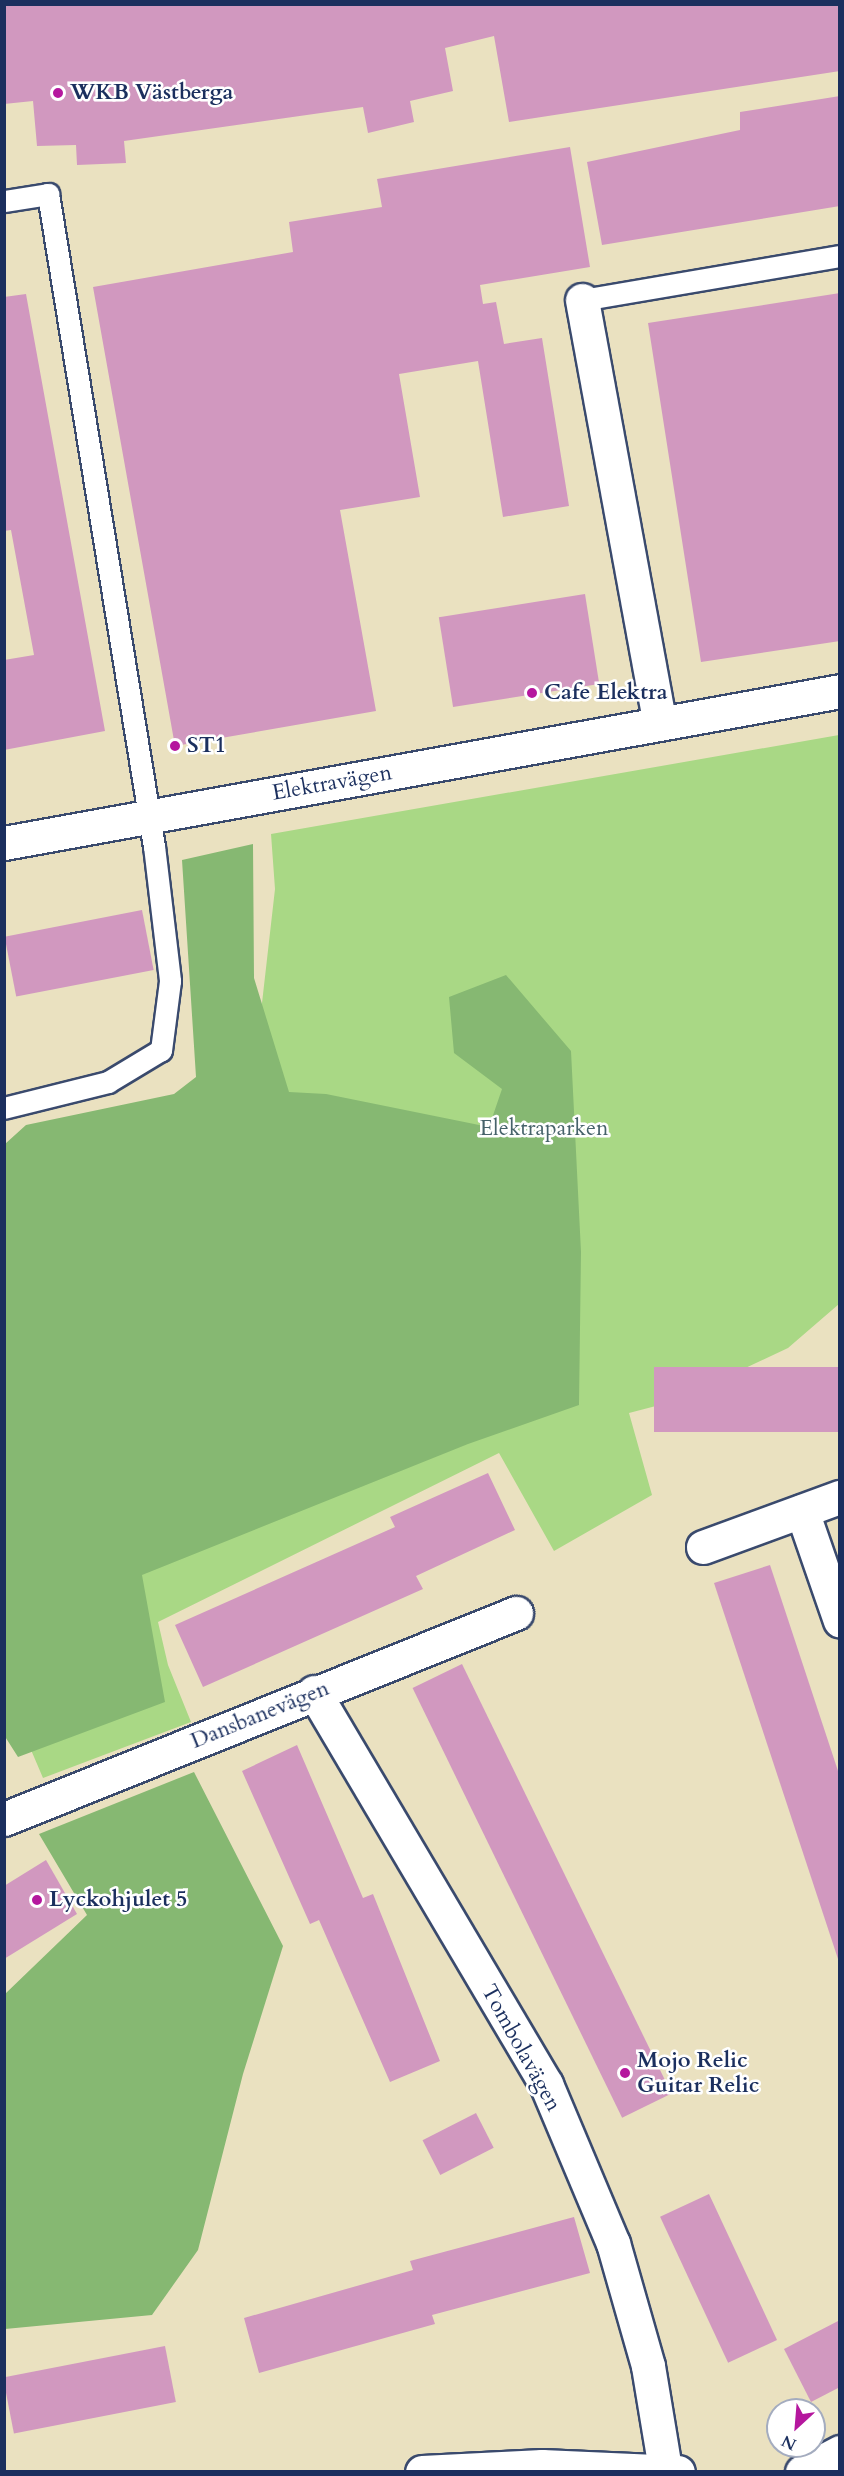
<!DOCTYPE html>
<html>
<head>
<meta charset="utf-8">
<style>
  body { margin:0 }
  #map { position:relative; width:844px; height:2476px; overflow:hidden; background:#eae1c0; font-family:Cardo,serif }
  div>[style] { position:absolute }
  [style*='--x'] { left:calc(var(--x)*1px); top:calc(var(--y)*1px); width:calc(var(--w)*1px); rotate:calc(var(--a)*1deg) }
  .green>* { inset:0; background:#a9d885 }
  .forest>* { inset:0; background:#86b872 }
  .building>* { inset:0; background:#d198bf; transform-origin:0 0 }
  .roads { filter:drop-shadow(2px 0 #3a4a6d) drop-shadow(-2px 0 #3a4a6d) drop-shadow(0 2px #3a4a6d) drop-shadow(0 -2px #3a4a6d) }
  .service>* { height:21px; margin:-10.5px; padding:0 10.5px; transform-origin:10.5px; border-radius:10.5px; background:#fff }
  .minor>* { height:33px; margin:-16.5px; padding:0 16.5px; transform-origin:16.5px; border-radius:16.5px; background:#fff }
  .dots>* { width:16px; height:16px; translate:-50% -50%; box-sizing:border-box; border:3px solid #fff; border-radius:50% }
  span { translate:-50% -50%; white-space:nowrap; text-align:center; line-height:1.15; -webkit-text-stroke:5px #fff; paint-order:stroke }
  .poi-label { font-size:22px; color:#1b2f5e; font-weight:700 }
  .left { translate:0 -50%; text-align:left }
  .street-label { font-size:22px; color:#1b2f5e }
  .park-label { font-size:22px; color:#46626a }
  .frame { position:absolute; inset:0; border:6px solid #1b2f5e; pointer-events:none }
  .north { position:absolute; left:766px; top:2398px; width:60px; height:60px; box-sizing:border-box; background:#fff; border:2px solid #a4acbf; border-radius:50%; rotate:206deg; font-size:16px; font-weight:700; line-height:24px; text-align:center; color:#1b2f5e }
  .north::after { content:''; display:block; margin:auto; width:21px; height:27px; background:#b5179e; clip-path:polygon(50% 0,100% 100%,50% 72%,0 100%) }
</style>
</head>
<body>
<div id="map">
  <div class="green">
    <div style="clip-path:polygon(839px 735px,839px 1304px,788px 1348px,675px 1401px,629px 1413px,652px 1495px,554px 1551px,499px 1453px,158px 1622px,168px 1665px,191px 1722px,43px 1778px,11px 1703px,262px 1039px,262px 1003px,275px 889px,271px 834px)"></div>
  </div>
  <div class="forest">
    <div style="clip-path:polygon(253px 844px,254px 978px,289px 1092px,326px 1094px,489px 1127px,502px 1089px,454px 1053px,449px 997px,506px 975px,571px 1051px,581px 1252px,579px 1405px,468px 1444px,142px 1575px,165px 1702px,18px 1757px,4px 1735px,5px 1144px,26px 1125px,174px 1094px,196px 1077px,182px 860px)"></div>
    <div style="clip-path:polygon(194px 1772px,283px 1946px,243px 2074px,198px 2250px,152px 2315px,5px 2329px,5px 1994px,87px 1915px,39px 1834px)"></div>
  </div>
  <div class="building">
    <div style="clip-path:polygon(4px 4px,840px 4px,840px 71px,509px 122px,494px 36px,445px 48px,453px 91px,410px 101px,414px 122px,368px 133px,363px 107px,124px 141px,126px 163px,77px 165px,76px 145px,37px 146px,33px 101px,4px 104px)"></div>
    <div style="clip-path:polygon(840px 96px,840px 206px,602px 245px,587px 162px,740px 130px,740px 112px)"></div>
    <div style="clip-path:polygon(570px 147px,590px 267px,480px 285px,483px 304px,496px 302px,504px 344px,542px 338px,569px 506px,503px 517px,478px 361px,399px 374px,420px 497px,340px 510px,376px 711px,175px 746px,93px 287px,293px 252px,289px 222px,382px 207px,377px 179px)"></div>
    <div style="clip-path:polygon(840px 293px,840px 641px,701px 662px,648px 323px)"></div>
    <div style="clip-path:polygon(26px 294px,105px 731px,4px 750px,4px 660px,34px 655px,11px 530px,4px 531px,4px 297px)"></div>
    <div style="left:585px;top:594px;width:91px;height:148px;rotate:81deg"></div>
    <div style="left:142px;top:910px;width:61px;height:140px;rotate:79deg"></div>
    <div style="left:840px;top:1367px;width:65px;height:186px;rotate:90deg"></div>
    <div style="clip-path:polygon(488px 1473px,515px 1530px,416px 1576px,423px 1589px,203px 1687px,175px 1625px,395px 1527px,390px 1517px)"></div>
    <div style="clip-path:polygon(770px 1565px,840px 1777px,840px 1965px,714px 1583px)"></div>
    <div style="left:462px;top:1664px;width:478px;height:55px;rotate:64deg"></div>
    <div style="clip-path:polygon(297px 1745px,363px 1898px,373px 1894px,440px 2061px,390px 2082px,319px 1920px,310px 1924px,242px 1771px)"></div>
    <div style="clip-path:polygon(46px 1860px,77px 1914px,4px 1959px,4px 1886px)"></div>
    <div style="left:476px;top:2113px;width:39px;height:60px;rotate:63deg"></div>
    <div style="left:709px;top:2194px;width:161px;height:54px;rotate:65deg"></div>
    <div style="clip-path:polygon(574px 2217px,590px 2273px,432px 2315px,435px 2324px,259px 2373px,244px 2318px,413px 2270px,410px 2261px)"></div>
    <div style="clip-path:polygon(840px 2320px,840px 2387px,811px 2402px,784px 2349px)"></div>
    <div style="left:165px;top:2346px;width:57px;height:165px;rotate:79deg"></div>
  </div>
  <div class="roads">
    <div class="service">
      <div style="--x:4;--y:201;--w:45;--a:-9"></div>
      <div style="--x:48;--y:194;--w:661;--a:80.77"></div>
      <div style="--x:154;--y:846;--w:136;--a:83.2"></div>
      <div style="--x:170;--y:981;--w:70;--a:97.4"></div>
      <div style="--x:161;--y:1050;--w:62;--a:148.9"></div>
      <div style="--x:108;--y:1082;--w:107;--a:166"></div>
      <div style="--x:582;--y:300;--w:262;--a:-9.7"></div>
    </div>
    <div class="minor">
      <div style="--x:582;--y:300;--w:430;--a:79.6"></div>
      <div style="--x:4;--y:843;--w:850;--a:-10.3"></div>
      <div style="--x:802;--y:1511;--w:116;--a:70.9"></div>
      <div style="--x:703;--y:1547;--w:146;--a:-20.1"></div>
      <div style="--x:314;--y:1692;--w:456;--a:59.4"></div>
      <div style="--x:546;--y:2084;--w:173;--a:67.2"></div>
      <div style="--x:613;--y:2243;--w:128;--a:74.1"></div>
      <div style="--x:648;--y:2366;--w:104;--a:80.6"></div>
      <div style="--x:4;--y:1819;--w:552;--a:-21.92"></div>
      <div style="--x:422;--y:2472;--w:120;--a:-2.9"></div>
      <div style="--x:542;--y:2466;--w:136;--a:2.5"></div>
      <div style="--x:802;--y:2472;--w:43;--a:-27.8"></div>
    </div>
  </div>
  <div class="dots">
    <div style="left:58px;top:93px;background:#b5179e"></div>
    <div style="left:532px;top:693px;background:#b5179e"></div>
    <div style="left:175px;top:746px;background:#b5179e"></div>
    <div style="left:37px;top:1900px;background:#b5179e"></div>
    <div style="left:625px;top:2073px;background:#b5179e"></div>
  </div>
  <div class="poi-label">
    <span class="left" style="left:70px;top:93px">WKB Västberga</span>
    <span class="left" style="left:544px;top:693px">Cafe Elektra</span>
    <span class="left" style="left:187px;top:746px">ST1</span>
    <span class="left" style="left:49px;top:1900px">Lyckohjulet 5</span>
    <span class="left" style="left:637px;top:2073px">Mojo Relic<br>Guitar Relic</span>
  </div>
  <div class="street-label">
    <span style="left:332px;top:783px;rotate:-10deg">Elektravägen</span>
    <span style="left:260px;top:1715px;rotate:-22deg">Dansbanevägen</span>
    <span style="left:521px;top:2048px;rotate:61deg">Tombolavägen</span>
  </div>
  <div class="park-label">
    <span style="left:544px;top:1129px">Elektraparken</span>
  </div>
  <div class="frame"></div>
  <div class="north">N</div>
</div>
</body>
</html>
